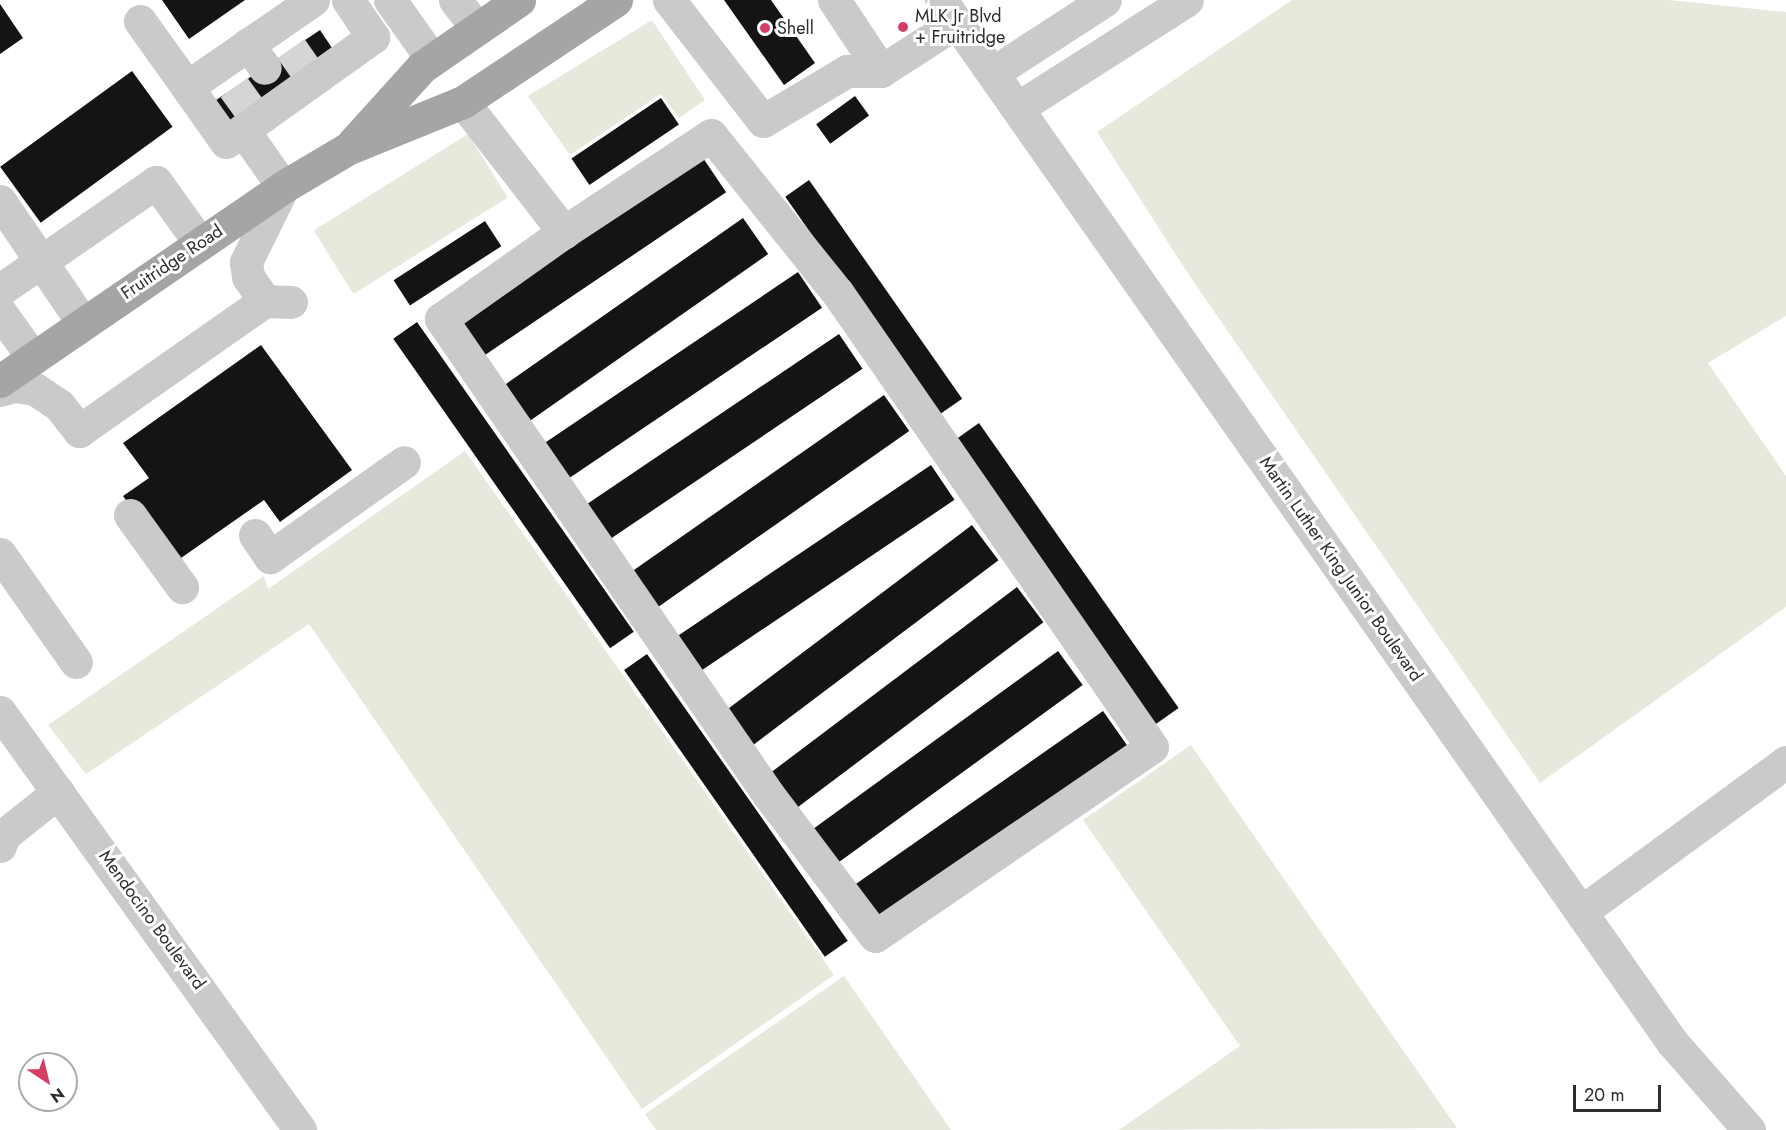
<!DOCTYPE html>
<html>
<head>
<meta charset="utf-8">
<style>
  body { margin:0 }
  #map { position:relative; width:1786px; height:1130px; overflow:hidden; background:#fff; font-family:Jost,sans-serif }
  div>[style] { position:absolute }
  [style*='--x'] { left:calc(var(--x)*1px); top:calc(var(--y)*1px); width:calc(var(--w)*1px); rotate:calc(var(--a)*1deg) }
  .green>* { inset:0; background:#e6eadc; transform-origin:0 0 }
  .building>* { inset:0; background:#141414; transform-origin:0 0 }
  .minor-tunnel>* { height:33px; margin-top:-16.5px; transform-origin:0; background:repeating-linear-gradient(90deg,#d5d5d5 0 33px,transparent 0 49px) }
  .minor>* { height:33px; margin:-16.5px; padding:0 16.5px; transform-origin:16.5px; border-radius:16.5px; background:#cacaca }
  .major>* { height:33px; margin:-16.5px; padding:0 16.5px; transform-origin:16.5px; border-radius:16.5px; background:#a5a5a5 }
  .dots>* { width:16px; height:16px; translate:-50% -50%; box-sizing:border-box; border:3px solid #fff; border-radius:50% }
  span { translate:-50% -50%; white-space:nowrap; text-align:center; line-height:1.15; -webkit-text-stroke:6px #fff; paint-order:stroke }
  .poi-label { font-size:18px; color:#2d2d2d }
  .left { translate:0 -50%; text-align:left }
  .street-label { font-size:18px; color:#2d2d2d }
  .north { position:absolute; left:18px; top:1052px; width:60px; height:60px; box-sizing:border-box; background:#fff; border:2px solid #ababab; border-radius:50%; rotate:145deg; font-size:16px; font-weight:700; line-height:24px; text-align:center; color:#2d2d2d }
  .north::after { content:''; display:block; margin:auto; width:21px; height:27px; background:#d63d64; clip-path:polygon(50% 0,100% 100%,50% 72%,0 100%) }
  .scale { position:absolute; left:1573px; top:1085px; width:88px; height:27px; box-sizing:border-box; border:3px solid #2d2d2d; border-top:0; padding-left:8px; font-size:18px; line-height:21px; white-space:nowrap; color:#2d2d2d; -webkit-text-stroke:4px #fff; paint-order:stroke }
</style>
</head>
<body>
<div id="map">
  <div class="green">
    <div style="clip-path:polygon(1292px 0,1669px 0,1786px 12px,1786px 316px,1708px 363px,1786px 476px,1786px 607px,1540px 783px,1191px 278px,1097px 132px)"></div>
    <div style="clip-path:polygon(652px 20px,705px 100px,679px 118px,661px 94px,570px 155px,528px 96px)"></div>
    <div style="left:468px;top:134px;width:75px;height:182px;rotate:58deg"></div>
    <div style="clip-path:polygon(465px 451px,834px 975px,642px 1109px,309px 624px,86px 774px,48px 725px,264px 576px,268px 589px)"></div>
    <div style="clip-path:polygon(1191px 745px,1457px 1128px,1119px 1130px,1240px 1046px,1083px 820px)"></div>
    <div style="clip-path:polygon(844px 976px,951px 1130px,656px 1130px,645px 1114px)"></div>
  </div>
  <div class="building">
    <div style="clip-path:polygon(162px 0,245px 0,189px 39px)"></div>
    <div style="clip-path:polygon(724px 0,771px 0,815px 63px,784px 85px)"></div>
    <div style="clip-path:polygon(0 4px,23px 38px,0 54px)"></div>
    <div style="left:320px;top:30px;width:27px;height:131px;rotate:56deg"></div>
    <div style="left:132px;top:71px;width:69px;height:163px;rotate:54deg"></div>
    <div style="left:855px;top:96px;width:24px;height:48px;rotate:54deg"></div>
    <div style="left:661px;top:98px;width:32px;height:108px;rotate:56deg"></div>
    <div style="left:701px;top:155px;width:45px;height:297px;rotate:56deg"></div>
    <div style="left:809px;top:180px;width:267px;height:29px;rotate:55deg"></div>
    <div style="left:743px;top:218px;width:44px;height:296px;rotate:55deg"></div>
    <div style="left:485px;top:221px;width:30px;height:109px;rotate:57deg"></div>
    <div style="left:798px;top:272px;width:43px;height:307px;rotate:56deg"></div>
    <div style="left:417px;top:322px;width:378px;height:29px;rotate:55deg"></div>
    <div style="left:839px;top:334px;width:42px;height:307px;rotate:56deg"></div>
    <div style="clip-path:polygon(261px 345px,352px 470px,280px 522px,264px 500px,171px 565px,123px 496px,149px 478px,123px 443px)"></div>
    <div style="left:884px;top:395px;width:44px;height:307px;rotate:55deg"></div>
    <div style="left:979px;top:423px;width:348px;height:29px;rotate:55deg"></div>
    <div style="left:931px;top:465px;width:42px;height:307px;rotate:56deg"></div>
    <div style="left:972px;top:525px;width:44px;height:310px;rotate:53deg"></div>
    <div style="left:1017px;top:587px;width:44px;height:309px;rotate:53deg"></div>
    <div style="left:1058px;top:651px;width:42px;height:307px;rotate:54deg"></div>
    <div style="left:647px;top:654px;width:350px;height:28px;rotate:55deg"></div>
    <div style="left:1103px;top:711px;width:44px;height:310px;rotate:55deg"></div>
  </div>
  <div class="minor-tunnel">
    <div style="--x:291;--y:48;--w:28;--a:55"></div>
    <div style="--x:234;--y:87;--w:27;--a:54"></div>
  </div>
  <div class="minor">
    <div style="--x:313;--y:0;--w:153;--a:145.4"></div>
    <div style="--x:187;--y:87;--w:67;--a:54.7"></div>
    <div style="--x:226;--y:142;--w:181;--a:-35.5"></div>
    <div style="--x:373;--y:37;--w:45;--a:-124"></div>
    <div style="--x:390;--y:0;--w:72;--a:54.6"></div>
    <div style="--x:455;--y:0;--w:36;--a:52"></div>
    <div style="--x:669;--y:0;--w:153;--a:52.2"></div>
    <div style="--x:763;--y:121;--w:98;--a:-30.8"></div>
    <div style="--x:847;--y:71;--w:34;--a:0"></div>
    <div style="--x:881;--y:71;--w:90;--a:-32.8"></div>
    <div style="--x:834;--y:0;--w:85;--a:56.5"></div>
    <div style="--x:941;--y:0;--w:1273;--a:54.95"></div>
    <div style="--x:1672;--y:1042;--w:117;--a:48.8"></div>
    <div style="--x:140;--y:21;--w:81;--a:54.5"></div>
    <div style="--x:248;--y:44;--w:29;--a:55"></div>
    <div style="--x:994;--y:72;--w:132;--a:-33"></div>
    <div style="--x:463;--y:102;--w:165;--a:52.2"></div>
    <div style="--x:564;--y:232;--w:176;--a:-33.4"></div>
    <div style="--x:711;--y:135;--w:201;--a:51.3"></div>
    <div style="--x:837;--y:292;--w:553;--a:55.3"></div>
    <div style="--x:1152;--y:747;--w:335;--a:145.7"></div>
    <div style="--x:875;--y:936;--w:178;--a:-127"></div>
    <div style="--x:768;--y:794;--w:577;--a:-124.54"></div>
    <div style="--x:441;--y:319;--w:151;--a:-35.3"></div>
    <div style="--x:1019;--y:107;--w:199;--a:-32.5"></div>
    <div style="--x:243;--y:130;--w:70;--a:54.9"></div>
    <div style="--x:283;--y:187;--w:84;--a:116.3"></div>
    <div style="--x:246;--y:262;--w:15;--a:82"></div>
    <div style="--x:248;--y:277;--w:29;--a:55"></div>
    <div style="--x:0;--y:201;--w:148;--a:55.8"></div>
    <div style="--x:0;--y:290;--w:190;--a:-34.7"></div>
    <div style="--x:156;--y:182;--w:75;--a:54.2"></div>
    <div style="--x:0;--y:312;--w:57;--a:54.3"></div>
    <div style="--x:0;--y:390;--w:15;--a:-16"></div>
    <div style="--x:14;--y:386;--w:21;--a:8"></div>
    <div style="--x:35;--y:389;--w:29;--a:34"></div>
    <div style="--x:59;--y:405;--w:33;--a:52"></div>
    <div style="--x:79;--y:431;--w:227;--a:-35"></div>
    <div style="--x:265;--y:301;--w:26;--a:2"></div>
    <div style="--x:130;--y:515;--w:89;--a:54.2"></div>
    <div style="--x:255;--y:535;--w:27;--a:56"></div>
    <div style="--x:270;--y:557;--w:164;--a:-35.3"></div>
    <div style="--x:0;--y:554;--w:132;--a:54.9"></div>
    <div style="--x:0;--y:712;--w:515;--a:54.33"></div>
    <div style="--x:0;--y:846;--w:12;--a:-70"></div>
    <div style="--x:4;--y:835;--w:69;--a:-38.5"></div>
    <div style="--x:1581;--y:912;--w:254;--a:-36.2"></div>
  </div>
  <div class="major">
    <div style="--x:353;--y:143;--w:103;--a:-47.8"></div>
    <div style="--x:422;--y:67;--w:118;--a:-34.6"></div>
    <div style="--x:0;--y:381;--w:343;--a:-34.4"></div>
    <div style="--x:283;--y:187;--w:74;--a:-30.7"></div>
    <div style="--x:347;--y:149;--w:125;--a:-22.1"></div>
    <div style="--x:463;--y:102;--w:184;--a:-33.7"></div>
  </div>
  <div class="dots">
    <div style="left:903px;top:27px;background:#d63d64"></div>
    <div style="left:765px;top:28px;background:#d63d64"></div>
  </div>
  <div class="poi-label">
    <span class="left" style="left:915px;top:27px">MLK Jr Blvd<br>+ Fruitridge</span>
    <span class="left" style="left:777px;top:28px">Shell</span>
  </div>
  <div class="street-label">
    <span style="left:172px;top:262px;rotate:-34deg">Fruitridge Road</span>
    <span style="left:1341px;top:569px;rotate:55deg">Martin Luther King Junior Boulevard</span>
    <span style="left:152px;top:920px;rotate:54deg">Mendocino Boulevard</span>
  </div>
  <div class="north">N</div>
  <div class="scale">20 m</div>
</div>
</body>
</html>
